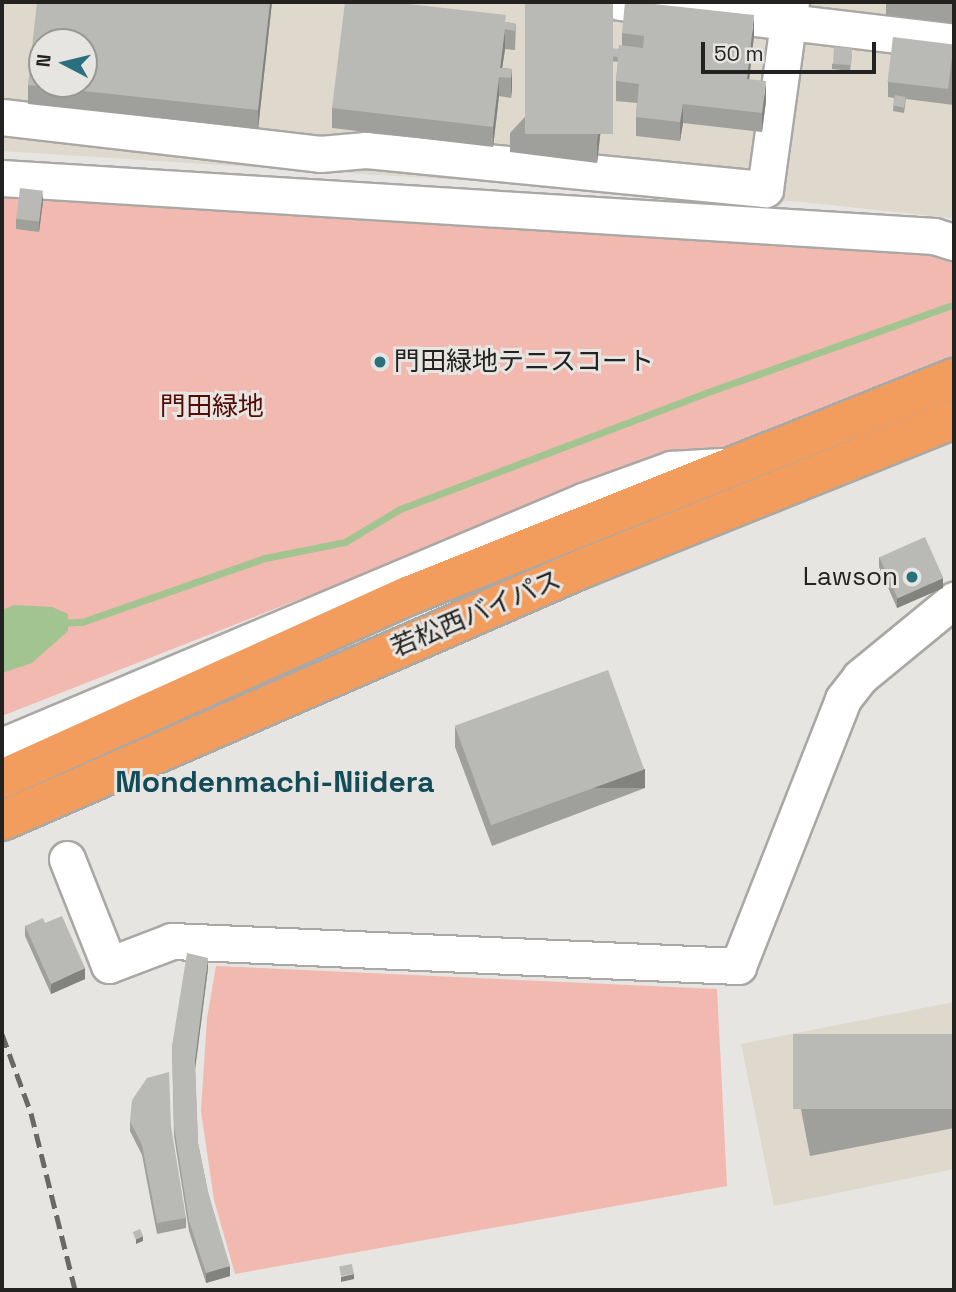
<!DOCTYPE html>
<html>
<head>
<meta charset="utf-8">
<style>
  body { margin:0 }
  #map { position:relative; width:956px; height:1292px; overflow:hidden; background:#e7e5e1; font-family:"Space Grotesk","Noto Sans JP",sans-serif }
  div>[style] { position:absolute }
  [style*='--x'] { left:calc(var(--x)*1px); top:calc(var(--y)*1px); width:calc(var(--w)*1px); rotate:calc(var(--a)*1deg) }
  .built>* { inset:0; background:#ded8cd }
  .green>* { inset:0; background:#f1b9b0 }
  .water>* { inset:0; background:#a2c491 }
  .stream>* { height:7px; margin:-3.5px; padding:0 3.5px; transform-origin:3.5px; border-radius:3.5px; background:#a2c491 }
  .roads { filter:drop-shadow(2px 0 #aaa8a4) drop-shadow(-2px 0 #aaa8a4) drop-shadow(0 2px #aaa8a4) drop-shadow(0 -2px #aaa8a4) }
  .minor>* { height:35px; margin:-17.5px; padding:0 17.5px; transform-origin:17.5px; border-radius:17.5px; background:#fff }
  .highway>* { height:38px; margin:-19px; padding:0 19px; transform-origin:19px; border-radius:19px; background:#f29d5d }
  .rail>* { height:5px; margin-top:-2.5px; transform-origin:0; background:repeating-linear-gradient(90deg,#696866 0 14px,transparent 0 21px) }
  .wall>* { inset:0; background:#9f9f9c }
  .shaded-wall>* { inset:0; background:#82827f; transform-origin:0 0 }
  .building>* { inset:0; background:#b9b9b5; transform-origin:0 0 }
  .dots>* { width:19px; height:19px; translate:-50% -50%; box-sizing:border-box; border:4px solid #e7e5e1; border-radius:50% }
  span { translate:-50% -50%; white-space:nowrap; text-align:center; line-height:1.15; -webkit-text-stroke:6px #e7e5e1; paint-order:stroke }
  .poi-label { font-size:26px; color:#232221 }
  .left { translate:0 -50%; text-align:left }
  .right { translate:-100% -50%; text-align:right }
  .park-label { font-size:26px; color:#560a05 }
  .street-label { font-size:26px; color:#232221 }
  .quarter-label { font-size:30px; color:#134c58; font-weight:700 }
  .frame { position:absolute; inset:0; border:4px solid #232221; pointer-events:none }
  .north { position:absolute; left:28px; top:28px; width:70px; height:70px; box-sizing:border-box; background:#e7e5e1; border:2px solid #999794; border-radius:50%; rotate:277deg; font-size:19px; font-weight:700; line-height:28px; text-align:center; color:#232221 }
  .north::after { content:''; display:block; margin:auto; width:24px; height:32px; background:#2b707f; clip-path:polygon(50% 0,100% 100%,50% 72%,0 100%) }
  .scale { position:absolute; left:701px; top:42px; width:175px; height:32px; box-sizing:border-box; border:4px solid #232221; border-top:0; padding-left:9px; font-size:21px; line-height:24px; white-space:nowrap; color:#232221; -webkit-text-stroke:5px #e7e5e1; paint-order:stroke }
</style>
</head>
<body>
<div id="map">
  <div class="built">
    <div style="clip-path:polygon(evenodd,2px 2px,954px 2px,954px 221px,951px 218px,803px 202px,2px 151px,2px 2px,42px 42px,84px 42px,84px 84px,42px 84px,42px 42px)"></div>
    <div style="clip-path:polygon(954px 1002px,954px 1169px,774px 1206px,741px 1044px)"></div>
  </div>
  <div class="green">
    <div style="clip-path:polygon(2px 184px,954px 250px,954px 370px,741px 453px,404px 558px,2px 716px)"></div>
    <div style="clip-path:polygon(216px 966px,717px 989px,727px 1186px,235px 1274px,214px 1200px,201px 1111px,207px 1018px)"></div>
  </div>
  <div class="water">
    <div style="clip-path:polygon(14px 605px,52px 607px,68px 614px,68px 631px,32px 663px,2px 673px,2px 610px)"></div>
  </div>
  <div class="stream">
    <div style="--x:60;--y:623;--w:22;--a:-3"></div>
    <div style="--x:82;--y:622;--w:194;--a:-19.3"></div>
    <div style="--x:265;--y:558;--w:82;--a:-11.3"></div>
    <div style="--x:345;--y:542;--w:64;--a:-31"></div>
    <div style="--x:400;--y:509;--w:329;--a:-20.8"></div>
    <div style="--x:708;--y:392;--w:257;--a:-19.6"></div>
  </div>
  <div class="roads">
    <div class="minor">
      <div style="--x:620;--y:2;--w:336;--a:6.8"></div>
      <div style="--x:2;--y:117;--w:320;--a:6.6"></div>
      <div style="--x:320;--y:154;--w:46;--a:-5"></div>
      <div style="--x:366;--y:150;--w:401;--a:5.6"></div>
      <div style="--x:765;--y:189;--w:189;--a:-82.1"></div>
      <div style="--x:2;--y:178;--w:934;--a:3.56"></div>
      <div style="--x:934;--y:236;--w:21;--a:17"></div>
      <div style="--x:2;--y:746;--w:631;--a:-22.86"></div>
      <div style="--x:583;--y:501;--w:94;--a:-20"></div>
      <div style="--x:671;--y:469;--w:51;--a:-3.4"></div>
      <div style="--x:67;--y:859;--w:114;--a:68.4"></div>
      <div style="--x:109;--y:965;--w:67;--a:-20.9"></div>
      <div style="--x:172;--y:941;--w:567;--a:2.53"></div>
      <div style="--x:738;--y:966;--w:287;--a:-68.5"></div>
      <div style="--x:843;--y:699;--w:28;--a:-52"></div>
      <div style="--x:860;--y:677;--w:122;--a:-39.3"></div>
    </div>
    <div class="highway">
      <div style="--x:2;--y:779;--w:448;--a:-24.3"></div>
      <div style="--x:410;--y:595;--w:586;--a:-21.75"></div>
      <div style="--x:2;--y:821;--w:631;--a:-23.52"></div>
      <div style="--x:581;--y:569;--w:402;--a:-21.9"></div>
    </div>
  </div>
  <div class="rail">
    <div style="--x:2;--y:1034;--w:84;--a:69.8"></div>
    <div style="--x:31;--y:1113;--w:182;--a:76"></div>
  </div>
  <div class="wall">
    <div style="clip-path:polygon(272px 2px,258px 129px,28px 104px,28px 85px)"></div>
    <div style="clip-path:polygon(886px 2px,954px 2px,952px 23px,886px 15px)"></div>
    <div style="clip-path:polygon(506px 22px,516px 24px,515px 50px,505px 49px,502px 68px,512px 69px,512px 88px,511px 98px,499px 96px,493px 147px,332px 128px,332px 108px)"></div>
    <div style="clip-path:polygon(613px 22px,597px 163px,510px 152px,510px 133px)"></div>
    <div style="clip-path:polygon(622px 33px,754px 35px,749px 80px,766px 101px,762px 132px,683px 123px,680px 141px,636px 136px,636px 117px,637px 103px,616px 101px,616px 81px,618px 62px,610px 61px,610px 56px,622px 46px)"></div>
    <div style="clip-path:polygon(954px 44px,954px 105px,906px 99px,904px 113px,893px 111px,894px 98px,888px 97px,888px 82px)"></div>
    <div style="clip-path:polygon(852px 54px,850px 71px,832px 69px,832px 64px)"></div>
    <div style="clip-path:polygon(43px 201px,39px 232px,16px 229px,16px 219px)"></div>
    <div style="clip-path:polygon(879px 557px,943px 588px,897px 608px,879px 567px)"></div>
    <div style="clip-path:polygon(455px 727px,645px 788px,492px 846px,455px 747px)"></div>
    <div style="clip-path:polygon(45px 923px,85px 979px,51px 994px,25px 936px,25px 926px)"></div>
    <div style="clip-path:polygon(208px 968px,195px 1068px,198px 1143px,208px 1192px,230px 1276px,206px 1283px,189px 1231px,174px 1136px,172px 1046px)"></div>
    <div style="clip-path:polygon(954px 1034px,954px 1128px,810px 1156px,796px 1084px,796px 1065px)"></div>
    <div style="clip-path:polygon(130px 1121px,186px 1218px,186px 1228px,157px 1234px,142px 1155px,130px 1131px)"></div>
  </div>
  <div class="shaded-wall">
    <div style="clip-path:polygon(270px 2px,272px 2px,258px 129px,258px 110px)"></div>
    <div style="clip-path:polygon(613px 2px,613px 22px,597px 163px,597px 143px)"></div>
    <div style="clip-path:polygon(952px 2px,953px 2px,953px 8px,952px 23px)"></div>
    <div style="clip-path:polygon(754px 15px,754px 35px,747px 99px,747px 79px)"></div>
    <div style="clip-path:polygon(505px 29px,505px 49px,501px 77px,500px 68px)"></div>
    <div style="clip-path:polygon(512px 69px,512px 88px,511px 98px,511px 78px)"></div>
    <div style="clip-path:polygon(499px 77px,499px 96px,493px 147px,493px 127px)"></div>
    <div style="clip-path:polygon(766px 81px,766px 101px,762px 132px,762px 113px)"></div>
    <div style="clip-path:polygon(683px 104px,683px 123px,680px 141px,680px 122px)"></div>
    <div style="clip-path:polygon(43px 191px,43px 201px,39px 232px,39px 222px)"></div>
    <div style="clip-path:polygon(943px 578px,943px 588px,897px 608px,897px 598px)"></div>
    <div style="left:645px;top:769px;width:19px;height:164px;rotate:90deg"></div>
    <div style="clip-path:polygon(208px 958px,208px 968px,195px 1070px,195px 1060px)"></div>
    <div style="clip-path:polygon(85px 968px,85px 979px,51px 994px,51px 984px)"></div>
    <div style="clip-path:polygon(143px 1236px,143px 1241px,136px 1244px,136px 1239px)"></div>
    <div style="clip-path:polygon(230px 1266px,230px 1276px,206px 1283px,206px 1273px)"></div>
    <div style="clip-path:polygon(354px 1274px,354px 1279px,341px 1282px,341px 1277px)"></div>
  </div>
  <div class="building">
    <div style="clip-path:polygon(evenodd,37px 2px,270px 2px,258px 110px,28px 85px,37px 2px,42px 42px,84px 42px,84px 84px,42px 84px,42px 42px)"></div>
    <div style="clip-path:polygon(345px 2px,391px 2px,506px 15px,505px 22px,516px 24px,515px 31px,505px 29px,500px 68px,512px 69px,511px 78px,499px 77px,493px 127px,332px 108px)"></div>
    <div style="left:525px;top:2px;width:88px;height:132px"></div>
    <div style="clip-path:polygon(625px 2px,636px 2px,754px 15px,747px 79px,766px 81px,762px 113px,683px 104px,680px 122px,636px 117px,639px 84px,616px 81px,619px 45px,643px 48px,644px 36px,622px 33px)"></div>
    <div style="left:893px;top:37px;width:61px;height:45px;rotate:7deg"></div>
    <div style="left:834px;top:47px;width:18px;height:17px;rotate:3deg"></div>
    <div style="left:611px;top:48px;width:8px;height:8px;rotate:7deg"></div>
    <div style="left:895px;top:95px;width:11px;height:11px;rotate:10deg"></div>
    <div style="left:20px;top:188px;width:23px;height:31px;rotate:7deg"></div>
    <div style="left:925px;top:537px;width:45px;height:50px;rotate:66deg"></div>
    <div style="left:608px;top:670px;width:106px;height:163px;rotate:70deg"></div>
    <div style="clip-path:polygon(62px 916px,85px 968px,51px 984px,25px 926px,43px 918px,45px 923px)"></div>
    <div style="clip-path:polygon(187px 953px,208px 958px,195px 1060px,198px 1143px,208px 1192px,230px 1266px,206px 1273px,189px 1221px,174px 1126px,172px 1046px)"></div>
    <div style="left:954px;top:1034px;width:75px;height:161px;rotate:90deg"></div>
    <div style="clip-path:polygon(169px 1072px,171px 1126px,186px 1218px,157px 1223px,142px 1145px,130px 1121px,132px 1100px,147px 1078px)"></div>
    <div style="left:140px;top:1229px;width:8px;height:8px;rotate:67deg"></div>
    <div style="left:352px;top:1264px;width:10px;height:13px;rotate:79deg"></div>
  </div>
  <div class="dots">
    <div style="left:380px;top:362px;background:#2b707f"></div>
    <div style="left:912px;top:577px;background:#2b707f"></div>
  </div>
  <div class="poi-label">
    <span class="left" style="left:394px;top:362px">門田緑地テニスコート</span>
    <span class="right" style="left:898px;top:577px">Lawson</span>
  </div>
  <div class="park-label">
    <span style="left:212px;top:407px">門田緑地</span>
  </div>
  <div class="street-label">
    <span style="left:476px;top:614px;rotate:-23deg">若松西バイパス</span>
  </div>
  <div class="quarter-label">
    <span style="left:275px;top:782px">Mondenmachi-Niidera</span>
  </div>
  <div class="frame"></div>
  <div class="north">N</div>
  <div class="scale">50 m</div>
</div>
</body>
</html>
